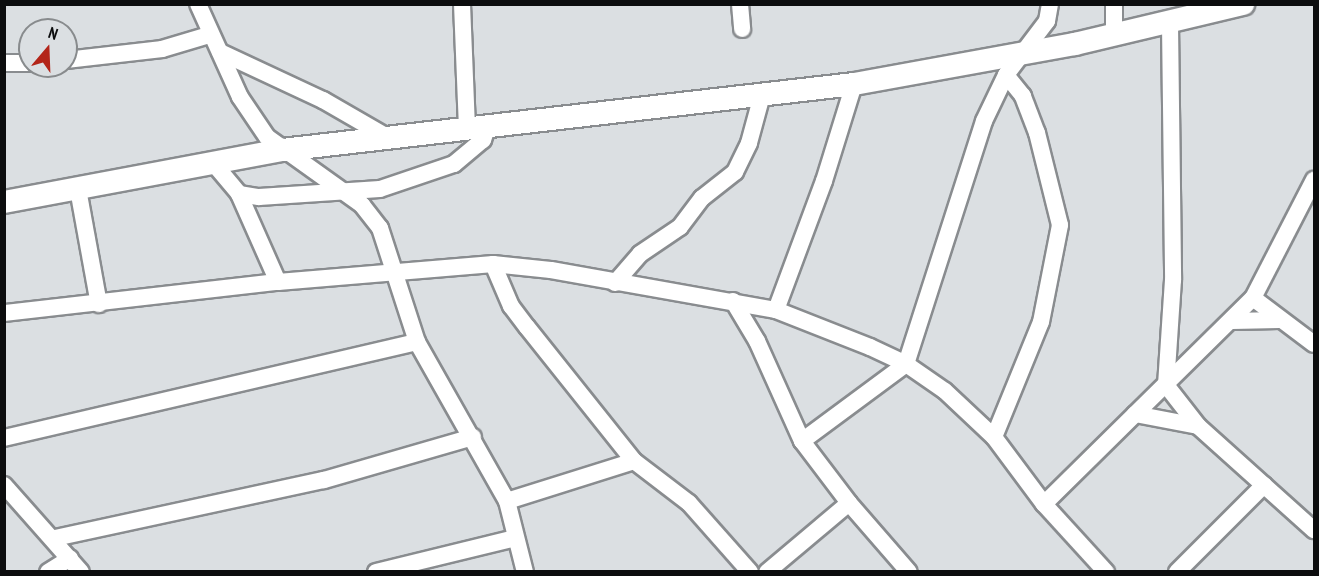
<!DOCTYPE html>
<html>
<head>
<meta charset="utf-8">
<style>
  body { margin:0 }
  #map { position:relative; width:1319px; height:576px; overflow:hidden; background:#dbdfe2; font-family:"PT Sans Narrow",sans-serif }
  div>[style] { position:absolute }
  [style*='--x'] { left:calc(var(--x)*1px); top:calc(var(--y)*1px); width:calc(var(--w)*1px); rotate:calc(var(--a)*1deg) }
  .roads { filter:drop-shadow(2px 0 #898c8f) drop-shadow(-2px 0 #898c8f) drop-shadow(0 2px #898c8f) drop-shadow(0 -2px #898c8f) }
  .street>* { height:16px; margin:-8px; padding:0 8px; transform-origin:8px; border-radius:8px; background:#fff }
  .secondary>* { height:22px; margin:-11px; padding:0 11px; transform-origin:11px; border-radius:11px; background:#fff }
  span { translate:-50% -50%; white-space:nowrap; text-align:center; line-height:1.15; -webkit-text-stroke:6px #dbdfe2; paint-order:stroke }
  .frame { position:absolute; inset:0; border:6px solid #0c0d0e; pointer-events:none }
  .north { position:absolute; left:18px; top:18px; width:60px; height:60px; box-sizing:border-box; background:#dbdfe2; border:2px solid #888b8d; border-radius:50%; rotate:19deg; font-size:16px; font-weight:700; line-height:24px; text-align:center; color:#0c0d0e }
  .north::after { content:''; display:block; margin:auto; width:21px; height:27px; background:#b32519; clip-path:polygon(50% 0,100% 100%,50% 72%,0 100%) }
</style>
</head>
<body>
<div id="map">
  <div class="roads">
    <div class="street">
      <div style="--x:198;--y:4;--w:102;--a:65.7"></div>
      <div style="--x:240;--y:97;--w:48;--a:56"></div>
      <div style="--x:267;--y:137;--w:117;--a:35.6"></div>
      <div style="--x:362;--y:205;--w:29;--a:52"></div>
      <div style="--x:380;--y:228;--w:120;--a:72"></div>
      <div style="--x:417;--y:342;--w:183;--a:60.5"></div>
      <div style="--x:507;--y:501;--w:73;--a:75.8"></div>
      <div style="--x:462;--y:4;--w:123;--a:87.7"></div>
      <div style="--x:740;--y:4;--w:25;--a:85"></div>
      <div style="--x:1114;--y:4;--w:30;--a:90"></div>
      <div style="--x:1170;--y:24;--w:256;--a:89.3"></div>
      <div style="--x:1173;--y:280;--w:105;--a:93.8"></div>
      <div style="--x:1166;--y:385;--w:52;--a:52"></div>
      <div style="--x:1198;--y:426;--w:156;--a:41.9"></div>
      <div style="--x:220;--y:52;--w:114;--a:25"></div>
      <div style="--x:323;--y:100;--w:74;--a:30"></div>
      <div style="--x:66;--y:60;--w:97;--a:-6.5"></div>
      <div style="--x:162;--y:49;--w:49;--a:-16.6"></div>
      <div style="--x:4;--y:63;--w:26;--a:0"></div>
      <div style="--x:215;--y:165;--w:38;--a:50"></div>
      <div style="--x:239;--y:194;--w:20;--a:9"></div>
      <div style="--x:259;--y:197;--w:121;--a:-3.8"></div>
      <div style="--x:380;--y:189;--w:78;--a:-18.7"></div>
      <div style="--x:454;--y:164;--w:38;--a:-40"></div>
      <div style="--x:483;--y:140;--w:16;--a:-72"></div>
      <div style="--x:78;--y:189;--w:117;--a:79.7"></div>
      <div style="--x:239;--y:194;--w:96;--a:66.1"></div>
      <div style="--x:493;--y:264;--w:46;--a:66.8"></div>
      <div style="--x:511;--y:306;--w:26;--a:53"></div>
      <div style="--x:527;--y:327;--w:171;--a:51.4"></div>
      <div style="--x:634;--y:461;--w:69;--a:37.4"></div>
      <div style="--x:689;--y:503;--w:92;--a:48.5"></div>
      <div style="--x:615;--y:283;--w:38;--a:-49"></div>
      <div style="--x:640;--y:254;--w:48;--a:-34"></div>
      <div style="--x:680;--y:227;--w:36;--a:-53"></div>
      <div style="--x:702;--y:198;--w:42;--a:-38.2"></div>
      <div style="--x:735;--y:172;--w:32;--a:-64"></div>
      <div style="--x:749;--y:143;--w:50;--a:-74.8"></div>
      <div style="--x:1253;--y:298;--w:76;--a:37"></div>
      <div style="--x:733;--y:301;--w:47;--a:59"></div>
      <div style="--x:757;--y:341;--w:110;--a:65.8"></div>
      <div style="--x:802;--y:441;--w:78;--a:52.8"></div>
      <div style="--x:849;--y:503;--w:91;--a:49"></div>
      <div style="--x:776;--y:310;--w:138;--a:-69.6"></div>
      <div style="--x:824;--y:181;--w:102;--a:-72.8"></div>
      <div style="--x:4;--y:313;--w:276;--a:-6.5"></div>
      <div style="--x:278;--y:282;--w:216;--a:-4.8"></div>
      <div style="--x:493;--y:264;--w:58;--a:5.9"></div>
      <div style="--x:551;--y:270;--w:229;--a:10.1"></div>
      <div style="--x:776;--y:310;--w:101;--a:21.5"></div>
      <div style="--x:870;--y:347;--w:40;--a:25"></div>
      <div style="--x:906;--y:364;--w:47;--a:34.7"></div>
      <div style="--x:945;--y:391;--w:67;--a:43.2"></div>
      <div style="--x:994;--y:437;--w:84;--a:53.3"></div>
      <div style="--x:1044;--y:504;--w:92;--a:47.6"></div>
      <div style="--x:1232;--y:321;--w:47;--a:-1.2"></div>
      <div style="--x:1135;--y:414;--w:64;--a:10.8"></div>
      <div style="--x:994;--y:437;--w:124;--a:-67.8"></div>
      <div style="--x:1041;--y:322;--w:99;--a:-78.9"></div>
      <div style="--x:1060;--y:225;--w:95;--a:-104"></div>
      <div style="--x:1037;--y:133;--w:40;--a:-111"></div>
      <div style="--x:1023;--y:96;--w:27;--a:-129"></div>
      <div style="--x:4;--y:438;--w:424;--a:-13.1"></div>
      <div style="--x:802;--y:441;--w:129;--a:-36.5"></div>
      <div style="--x:906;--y:364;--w:255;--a:-72.2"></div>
      <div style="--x:984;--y:121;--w:51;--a:-64.4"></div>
      <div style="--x:1006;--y:75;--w:68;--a:-52.8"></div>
      <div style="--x:1047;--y:21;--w:17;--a:-80"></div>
      <div style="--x:4;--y:485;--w:116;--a:48.5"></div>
      <div style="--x:507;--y:501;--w:133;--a:-17.5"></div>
      <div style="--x:1044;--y:504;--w:293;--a:-44.6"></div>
      <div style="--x:1253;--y:298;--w:133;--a:-62.7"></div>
      <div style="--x:55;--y:538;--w:275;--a:-12.2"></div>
      <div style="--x:324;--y:480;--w:155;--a:-16.1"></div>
      <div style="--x:48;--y:572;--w:26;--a:-32"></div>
      <div style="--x:376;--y:572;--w:143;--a:-13.7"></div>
      <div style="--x:767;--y:572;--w:107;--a:-40.1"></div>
      <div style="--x:1177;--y:572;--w:123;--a:-45"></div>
    </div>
    <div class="secondary">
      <div style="--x:4;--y:202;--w:283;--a:-10.6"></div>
      <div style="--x:282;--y:150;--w:576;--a:-6.58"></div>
      <div style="--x:854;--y:84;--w:225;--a:-10.3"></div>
      <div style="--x:1075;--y:44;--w:173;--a:-13.4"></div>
    </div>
  </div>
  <div class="frame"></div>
  <div class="north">N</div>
</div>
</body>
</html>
